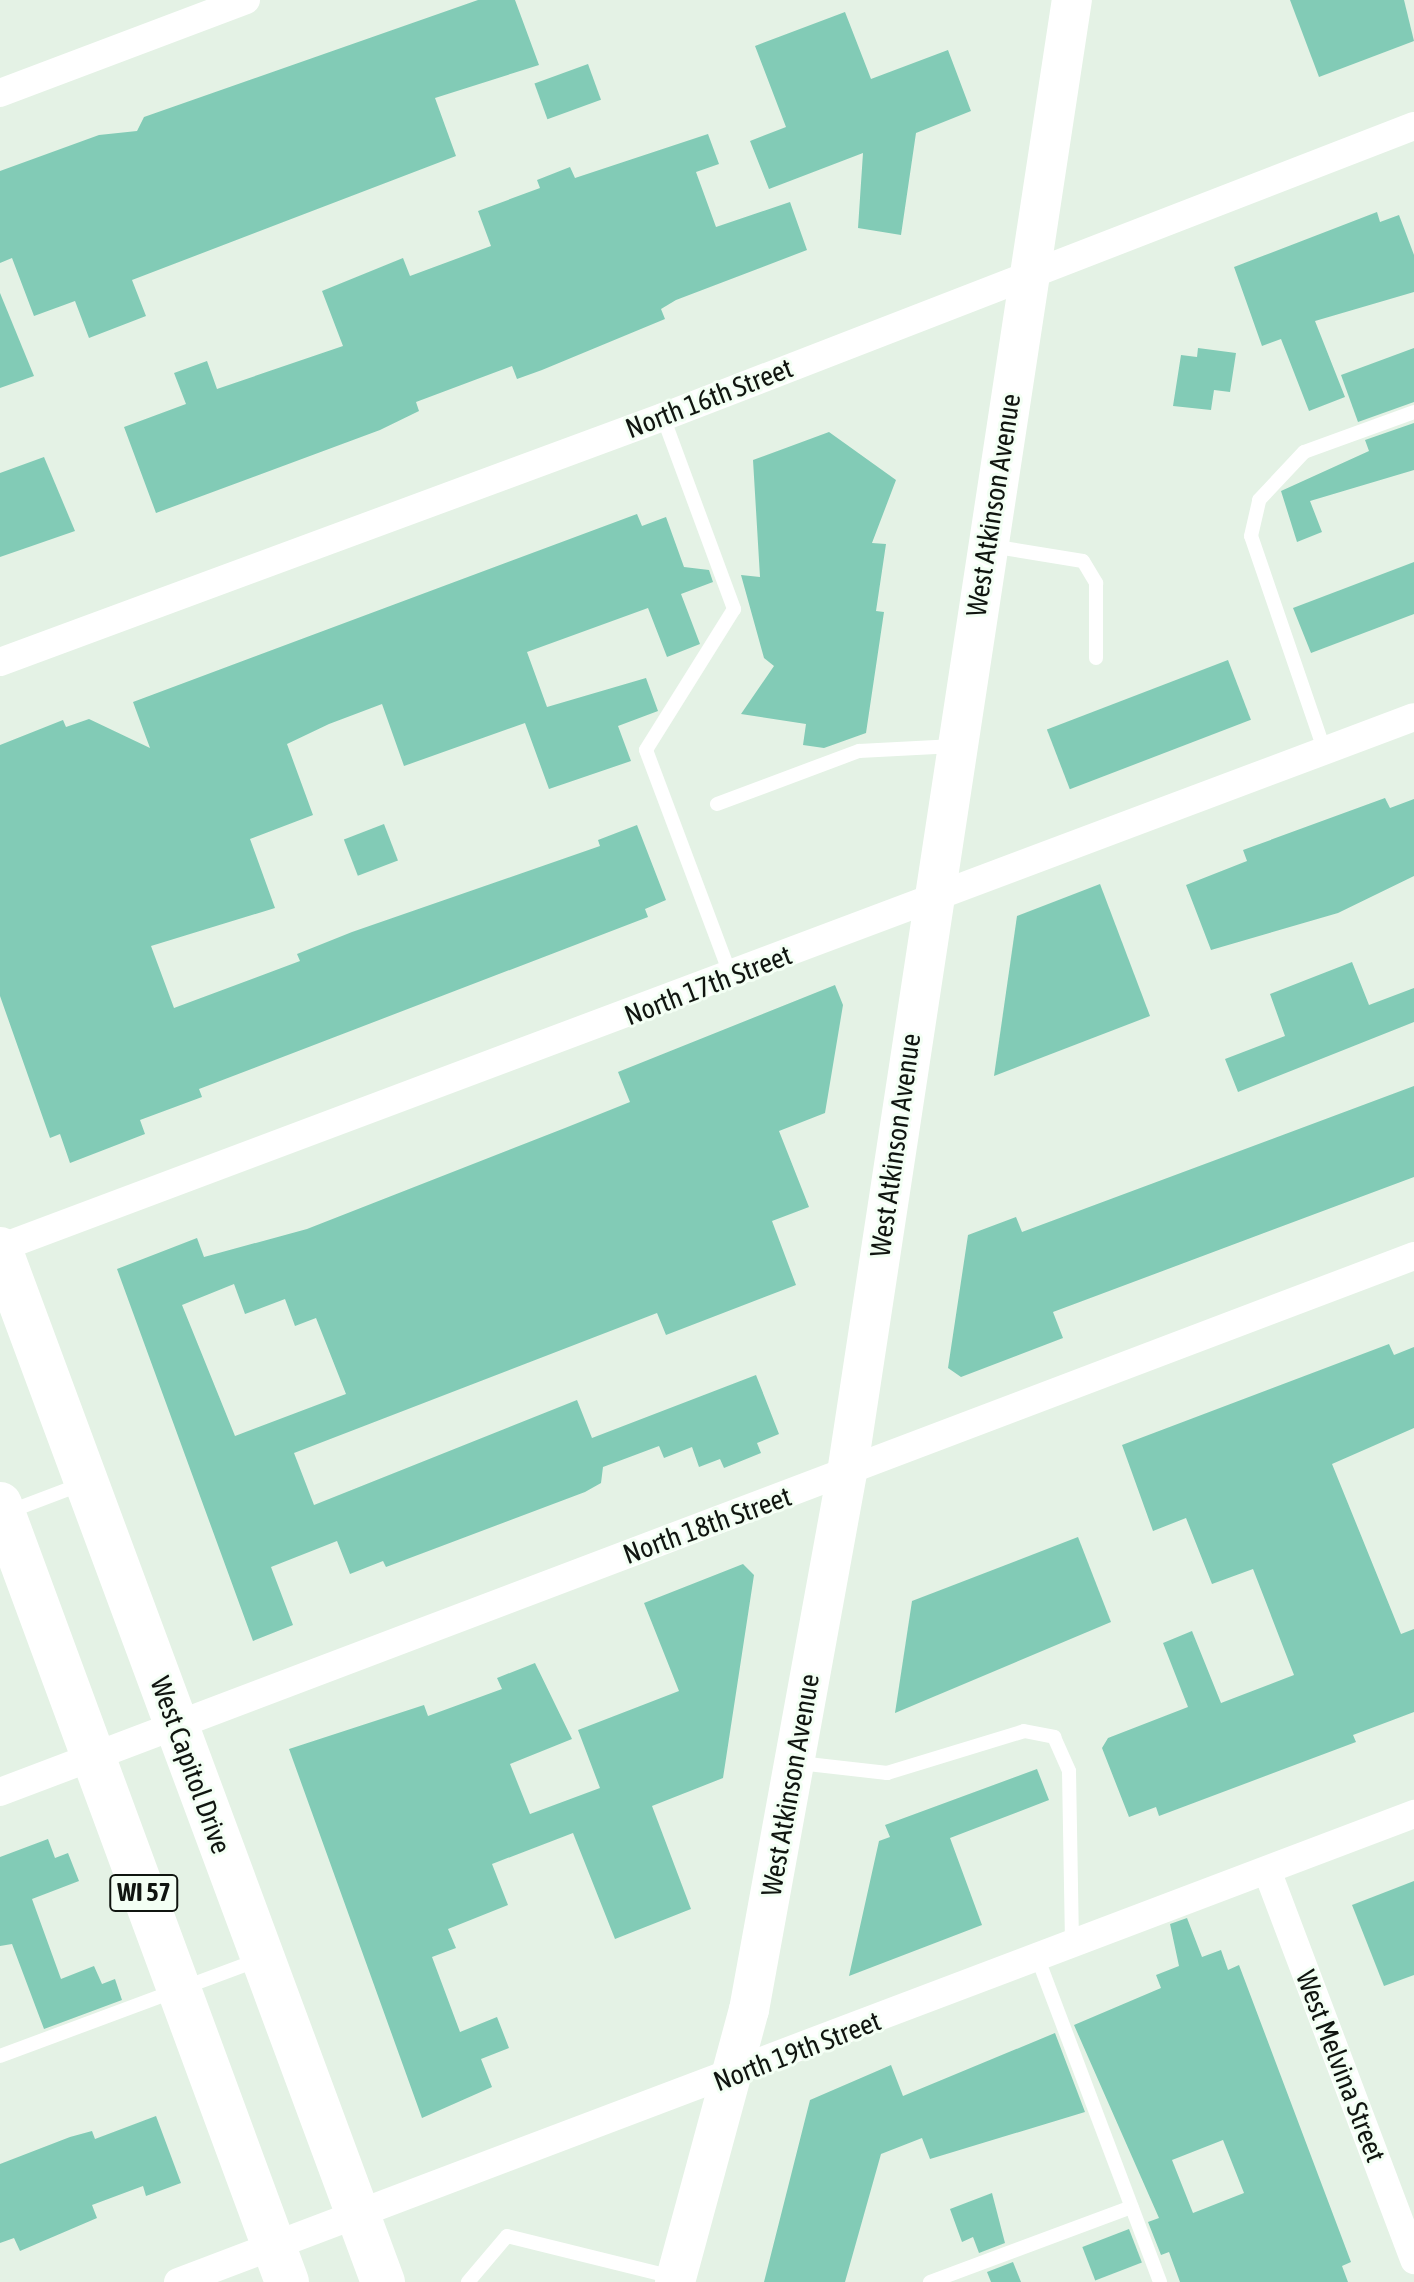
<!DOCTYPE html>
<html>
<head>
<meta charset="utf-8">
<style>
  body { margin:0 }
  #map { position:relative; width:1414px; height:2282px; overflow:hidden; background:#e4f2e5; font-family:"Asap Condensed",sans-serif }
  div>[style] { position:absolute }
  [style*='--x'] { left:calc(var(--x)*1px); top:calc(var(--y)*1px); width:calc(var(--w)*1px); rotate:calc(var(--a)*1deg) }
  .building>* { inset:0; background:#82cbb6; transform-origin:0 0 }
  .lane>* { height:14px; margin:-7px; padding:0 7px; transform-origin:7px; border-radius:7px; background:#fff }
  .street>* { height:28px; margin:-14px; padding:0 14px; transform-origin:14px; border-radius:14px; background:#fff }
  .secondary>* { height:40px; margin:-20px; padding:0 20px; transform-origin:20px; border-radius:20px; background:#fff }
  .primary>* { height:44px; margin:-22px; padding:0 22px; transform-origin:22px; border-radius:22px; background:#fff }
  span { translate:-50% -50%; white-space:nowrap; text-align:center; line-height:1.15; -webkit-text-stroke:6px #f3fff4; paint-order:stroke }
  .shield-label span { padding:2px 6px; background:#f3fff4; border:2px solid; border-radius:6px; -webkit-text-stroke-width:0 }
  .shield-label { font-size:26px; color:#101510; font-weight:700 }
  .street-label { font-size:28px; color:#101510 }
</style>
</head>
<body>
<div id="map">
  <div class="building">
    <div style="clip-path:polygon(478px 0,515px 0,539px 65px,435px 98px,456px 156px,132px 280px,146px 316px,89px 338px,75px 301px,34px 316px,12px 258px,0 263px,0 171px,99px 135px,137px 131px,144px 117px)"></div>
    <div style="clip-path:polygon(1290px 0,1404px 0,1414px 41px,1319px 77px)"></div>
    <div style="clip-path:polygon(845px 12px,871px 79px,948px 50px,971px 111px,916px 133px,901px 235px,858px 228px,863px 153px,769px 189px,750px 141px,786px 127px,755px 46px)"></div>
    <div style="left:588px;top:64px;width:38px;height:57px;rotate:70deg"></div>
    <div style="clip-path:polygon(708px 134px,719px 164px,696px 172px,716px 227px,790px 202px,807px 250px,676px 300px,661px 309px,665px 319px,542px 370px,517px 379px,512px 366px,416px 402px,419px 411px,380px 430px,156px 513px,124px 427px,186px 404px,174px 373px,207px 361px,217px 389px,343px 346px,322px 291px,403px 258px,410px 276px,491px 246px,478px 211px,540px 188px,537px 180px,570px 167px,575px 178px)"></div>
    <div style="clip-path:polygon(1377px 212px,1380px 222px,1399px 215px,1414px 255px,1414px 292px,1315px 321px,1345px 397px,1309px 411px,1281px 339px,1262px 346px,1234px 267px)"></div>
    <div style="clip-path:polygon(0 293px,34px 376px,0 388px)"></div>
    <div style="clip-path:polygon(1198px 348px,1236px 353px,1230px 392px,1214px 390px,1211px 410px,1173px 406px,1181px 355px,1197px 357px)"></div>
    <div style="clip-path:polygon(1414px 348px,1414px 402px,1358px 422px,1341px 375px)"></div>
    <div style="clip-path:polygon(1414px 423px,1414px 470px,1310px 501px,1322px 532px,1297px 542px,1281px 491px,1369px 451px,1365px 440px)"></div>
    <div style="clip-path:polygon(829px 432px,896px 480px,872px 543px,886px 544px,876px 611px,884px 612px,866px 733px,824px 748px,803px 745px,806px 724px,741px 714px,774px 666px,764px 658px,741px 575px,760px 577px,753px 460px)"></div>
    <div style="clip-path:polygon(44px 457px,75px 531px,0 557px,0 473px)"></div>
    <div style="clip-path:polygon(637px 514px,642px 526px,666px 517px,684px 567px,709px 570px,713px 582px,681px 594px,700px 644px,667px 657px,648px 608px,527px 652px,547px 707px,646px 678px,658px 711px,618px 726px,631px 761px,549px 789px,525px 723px,404px 766px,382px 704px,329px 724px,287px 744px,313px 815px,250px 839px,275px 908px,151px 946px,174px 1008px,300px 961px,297px 954px,352px 932px,600px 846px,598px 840px,637px 825px,666px 900px,645px 909px,648px 917px,199px 1089px,202px 1097px,140px 1120px,145px 1134px,70px 1163px,60px 1134px,50px 1138px,0 996px,0 745px,63px 720px,66px 727px,89px 719px,150px 748px,133px 702px)"></div>
    <div style="clip-path:polygon(1414px 562px,1414px 614px,1311px 653px,1293px 608px)"></div>
    <div style="left:1228px;top:660px;width:64px;height:194px;rotate:69deg"></div>
    <div style="clip-path:polygon(1385px 798px,1390px 808px,1414px 799px,1414px 876px,1338px 913px,1211px 950px,1186px 885px,1247px 861px,1243px 850px)"></div>
    <div style="left:384px;top:824px;width:39px;height:43px;rotate:69deg"></div>
    <div style="clip-path:polygon(1100px 884px,1150px 1016px,994px 1076px,1017px 916px)"></div>
    <div style="clip-path:polygon(1352px 962px,1369px 1005px,1414px 988px,1414px 1022px,1238px 1092px,1225px 1059px,1285px 1036px,1270px 994px)"></div>
    <div style="clip-path:polygon(evenodd,835px 985px,843px 1005px,825px 1113px,779px 1131px,809px 1207px,772px 1221px,796px 1285px,666px 1335px,657px 1313px,294px 1453px,314px 1505px,577px 1400px,592px 1438px,756px 1375px,779px 1434px,757px 1443px,761px 1453px,724px 1468px,720px 1459px,699px 1467px,692px 1447px,664px 1458px,659px 1446px,603px 1467px,601px 1483px,585px 1492px,386px 1567px,383px 1561px,350px 1574px,337px 1541px,271px 1567px,293px 1625px,253px 1641px,117px 1269px,197px 1238px,204px 1257px,307px 1229px,565px 1128px,630px 1102px,618px 1072px,835px 985px,234px 1284px,245px 1314px,285px 1299px,295px 1326px,316px 1318px,346px 1394px,235px 1436px,182px 1305px,234px 1284px)"></div>
    <div style="clip-path:polygon(1414px 1086px,1414px 1177px,1053px 1312px,1063px 1338px,961px 1377px,948px 1368px,968px 1235px,1016px 1217px,1022px 1232px)"></div>
    <div style="clip-path:polygon(1389px 1344px,1394px 1355px,1414px 1347px,1414px 1428px,1332px 1464px,1401px 1634px,1414px 1629px,1414px 1712px,1353px 1735px,1356px 1742px,1159px 1816px,1156px 1807px,1129px 1817px,1102px 1748px,1108px 1738px,1188px 1707px,1163px 1643px,1192px 1631px,1221px 1703px,1294px 1675px,1253px 1569px,1212px 1584px,1186px 1518px,1153px 1531px,1122px 1445px)"></div>
    <div style="clip-path:polygon(1078px 1537px,1111px 1622px,895px 1713px,912px 1601px)"></div>
    <div style="clip-path:polygon(743px 1564px,754px 1575px,723px 1778px,652px 1806px,691px 1909px,615px 1939px,573px 1833px,492px 1864px,508px 1905px,448px 1929px,456px 1948px,432px 1957px,460px 2032px,497px 2017px,509px 2048px,481px 2059px,492px 2087px,422px 2118px,289px 1749px,424px 1705px,428px 1716px,502px 1689px,497px 1678px,535px 1663px,572px 1739px,510px 1764px,530px 1814px,600px 1788px,578px 1730px,679px 1691px,644px 1603px)"></div>
    <div style="clip-path:polygon(1037px 1769px,1049px 1800px,950px 1838px,982px 1925px,849px 1976px,879px 1841px,890px 1837px,885px 1825px)"></div>
    <div style="clip-path:polygon(48px 1839px,55px 1858px,68px 1853px,79px 1881px,32px 1899px,61px 1979px,94px 1966px,102px 1984px,115px 1979px,122px 2000px,44px 2029px,12px 1944px,0 1946px,0 1857px)"></div>
    <div style="clip-path:polygon(1414px 1881px,1414px 1975px,1384px 1986px,1352px 1905px)"></div>
    <div style="clip-path:polygon(evenodd,1187px 1918px,1202px 1957px,1221px 1950px,1228px 1970px,1239px 1965px,1351px 2262px,1342px 2266px,1348px 2282px,1180px 2282px,1169px 2252px,1161px 2255px,1148px 2222px,1159px 2218px,1074px 2025px,1161px 1988px,1156px 1975px,1179px 1966px,1170px 1924px,1187px 1918px,1223px 2140px,1244px 2193px,1193px 2213px,1172px 2160px,1223px 2140px)"></div>
    <div style="clip-path:polygon(1055px 2033px,1085px 2112px,930px 2159px,922px 2138px,881px 2154px,845px 2282px,764px 2282px,810px 2100px,891px 2065px,903px 2096px)"></div>
    <div style="clip-path:polygon(156px 2116px,181px 2183px,146px 2196px,143px 2186px,92px 2205px,97px 2218px,20px 2251px,14px 2238px,0 2243px,0 2164px,70px 2137px,92px 2131px,95px 2139px)"></div>
    <div style="clip-path:polygon(992px 2193px,1005px 2243px,979px 2253px,973px 2237px,962px 2242px,950px 2209px)"></div>
    <div style="left:1129px;top:2229px;width:36px;height:50px;rotate:69deg"></div>
    <div style="clip-path:polygon(1013px 2262px,1021px 2282px,991px 2282px,987px 2272px)"></div>
  </div>
  <div class="lane">
    <div style="--x:663;--y:417;--w:205;--a:69.7"></div>
    <div style="--x:734;--y:609;--w:166;--a:122"></div>
    <div style="--x:646;--y:750;--w:241;--a:69.4"></div>
    <div style="--x:991;--y:546;--w:93;--a:9.3"></div>
    <div style="--x:1083;--y:561;--w:26;--a:59"></div>
    <div style="--x:1096;--y:583;--w:75;--a:90"></div>
    <div style="--x:1325;--y:752;--w:228;--a:-108.9"></div>
    <div style="--x:1251;--y:536;--w:37;--a:-77"></div>
    <div style="--x:1259;--y:500;--w:66;--a:-46.8"></div>
    <div style="--x:1304;--y:452;--w:117;--a:-20"></div>
    <div style="--x:717;--y:804;--w:152;--a:-20.5"></div>
    <div style="--x:859;--y:751;--w:96;--a:-3"></div>
    <div style="--x:8;--y:1512;--w:79;--a:-20.7"></div>
    <div style="--x:799;--y:1763;--w:89;--a:6.5"></div>
    <div style="--x:887;--y:1773;--w:143;--a:-17"></div>
    <div style="--x:1024;--y:1731;--w:31;--a:11"></div>
    <div style="--x:1054;--y:1737;--w:37;--a:66"></div>
    <div style="--x:1069;--y:1771;--w:175;--a:89"></div>
    <div style="--x:1038;--y:1959;--w:345;--a:69.3"></div>
    <div style="--x:0;--y:2056;--w:275;--a:-20.4"></div>
    <div style="--x:468;--y:2282;--w:60;--a:-49.7"></div>
    <div style="--x:507;--y:2236;--w:171;--a:13.9"></div>
    <div style="--x:930;--y:2282;--w:215;--a:-20.4"></div>
  </div>
  <div class="street">
    <div style="--x:0;--y:93;--w:263;--a:-20.7"></div>
    <div style="--x:0;--y:662;--w:707;--a:-20.28"></div>
    <div style="--x:663;--y:417;--w:805;--a:-21.18"></div>
    <div style="--x:0;--y:1248;--w:1510;--a:-20.58"></div>
    <div style="--x:0;--y:1792;--w:1512;--a:-20.76"></div>
    <div style="--x:1268;--y:1873;--w:414;--a:69.3"></div>
    <div style="--x:178;--y:2282;--w:1322;--a:-20.74"></div>
  </div>
  <div class="secondary">
    <div style="--x:675;--y:2282;--w:282;--a:-74.8"></div>
    <div style="--x:749;--y:2010;--w:546;--a:-79.66"></div>
    <div style="--x:847;--y:1473;--w:1490;--a:-81.32"></div>
  </div>
  <div class="primary">
    <div style="--x:0;--y:1249;--w:1102;--a:69.66"></div>
    <div style="--x:0;--y:1504;--w:829;--a:69.75"></div>
  </div>
  <div class="shield-label">
    <span style="left:144px;top:1893px">WI 57</span>
  </div>
  <div class="street-label">
    <span style="left:709px;top:398px;rotate:-21deg">North 16th Street</span>
    <span style="left:993px;top:505px;rotate:-81deg">West Atkinson Avenue</span>
    <span style="left:708px;top:985px;rotate:-21deg">North 17th Street</span>
    <span style="left:895px;top:1145px;rotate:-82deg">West Atkinson Avenue</span>
    <span style="left:707px;top:1525px;rotate:-20deg">North 18th Street</span>
    <span style="left:191px;top:1765px;rotate:70deg">West Capitol Drive</span>
    <span style="left:790px;top:1785px;rotate:-80deg">West Atkinson Avenue</span>
    <span style="left:797px;top:2051px;rotate:-21deg">North 19th Street</span>
    <span style="left:1341px;top:2066px;rotate:69deg">West Melvina Street</span>
  </div>
</div>
</body>
</html>
